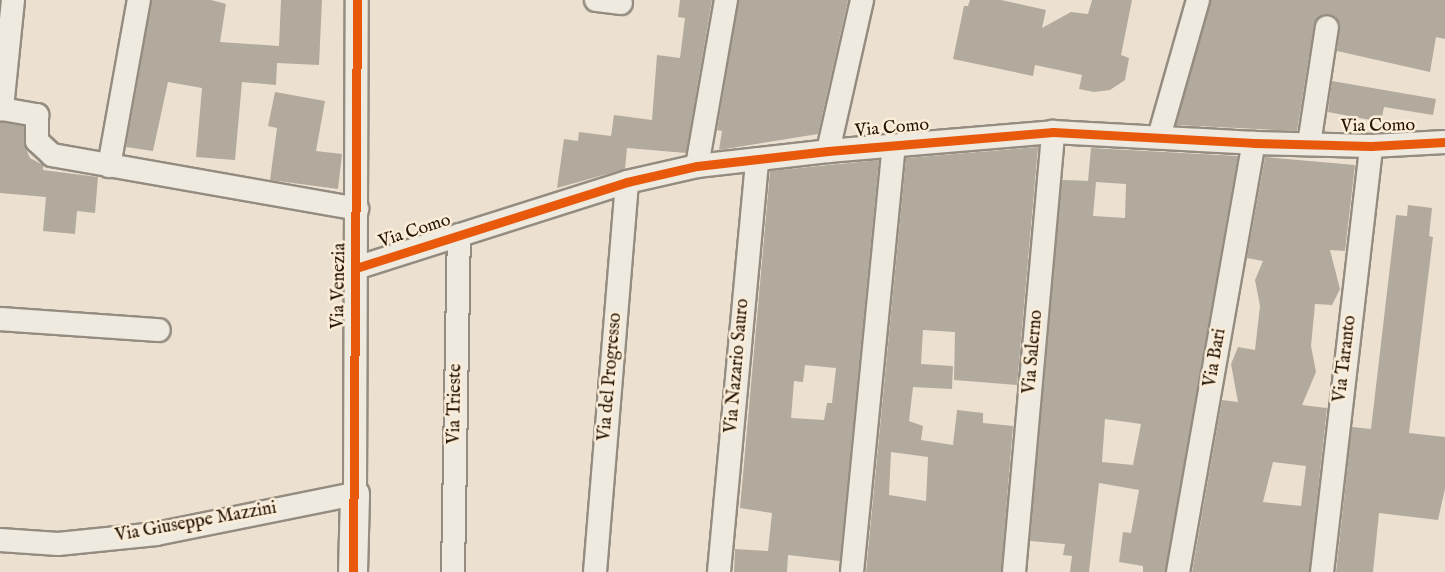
<!DOCTYPE html>
<html>
<head>
<meta charset="utf-8">
<style>
  body { margin:0 }
  #map { position:relative; width:1445px; height:572px; overflow:hidden; background:#ece1d0; font-family:"IM FELL English",serif }
  div>[style] { position:absolute }
  [style*='--x'] { left:calc(var(--x)*1px); top:calc(var(--y)*1px); width:calc(var(--w)*1px); rotate:calc(var(--a)*1deg) }
  .building>* { inset:0; background:#b3aa9e }
  .roads { filter:drop-shadow(2px 0 #948c80) drop-shadow(-2px 0 #948c80) drop-shadow(0 2px #948c80) drop-shadow(0 -2px #948c80) }
  .minor>* { height:22px; margin:-11px; padding:0 11px; transform-origin:11px; border-radius:11px; background:#efeae0 }
  .tertiary>* { height:28px; margin:-14px; padding:0 14px; transform-origin:14px; border-radius:14px; background:#efeae0 }
  .cycleway>* { height:9px; margin:-4.5px; padding:0 4.5px; transform-origin:4.5px; border-radius:4.5px; background:#e8590c }
  span { translate:-50% -50%; white-space:nowrap; text-align:center; line-height:1.15; -webkit-text-stroke:5px #fbedd8; paint-order:stroke }
  .street-label { font-size:18px; color:#231303 }
</style>
</head>
<body>
<div id="map">
  <div class="building">
    <div style="clip-path:polygon(152px 0,211px 0,226px 4px,220px 42px,279px 46px,281px 0,322px 0,319px 65px,277px 63px,276px 85px,242px 82px,235px 160px,196px 157px,202px 88px,168px 82px,153px 151px,126px 147px)"></div>
    <div style="clip-path:polygon(680px 0,712px 0,686px 153px,627px 148px,625px 169px,557px 188px,564px 139px,578px 141px,579px 132px,611px 136px,614px 115px,652px 120px,657px 55px,680px 58px,685px 18px,678px 17px)"></div>
    <div style="clip-path:polygon(739px 0,848px 0,818px 134px,719px 150px,722px 131px,717px 130px)"></div>
    <div style="clip-path:polygon(970px 0,1001px 0,1046px 10px,1042px 28px,1071px 12px,1088px 14px,1092px 0,1132px 0,1121px 55px,1129px 58px,1125px 80px,1110px 90px,1094px 92px,1079px 89px,1082px 75px,1035px 65px,1033px 76px,953px 59px,964px 6px,968px 6px)"></div>
    <div style="clip-path:polygon(1211px 0,1445px 0,1445px 39px,1436px 37px,1430px 72px,1337px 51px,1340px 23px,1335px 16px,1323px 14px,1314px 25px,1297px 131px,1176px 125px)"></div>
    <div style="clip-path:polygon(1332px 81px,1436px 99px,1433px 115px,1384px 107px,1381px 122px,1328px 112px)"></div>
    <div style="clip-path:polygon(275px 92px,325px 101px,316px 151px,342px 154px,338px 189px,270px 180px,277px 128px,268px 126px)"></div>
    <div style="clip-path:polygon(0 122px,24px 126px,25px 147px,30px 158px,43px 165px,43px 170px,98px 177px,95px 213px,77px 211px,75px 234px,43px 231px,46px 197px,0 193px)"></div>
    <div style="clip-path:polygon(evenodd,1038px 147px,1017px 385px,954px 380px,955px 332px,923px 330px,921px 364px,953px 366px,952px 389px,913px 387px,909px 421px,923px 426px,921px 440px,953px 445px,957px 410px,983px 413px,983px 423px,1013px 426px,1001px 572px,866px 572px,906px 158px,1038px 147px,891px 452px,928px 457px,926px 501px,889px 495px,891px 452px)"></div>
    <div style="clip-path:polygon(evenodd,1091px 148px,1238px 156px,1165px 572px,1143px 572px,1143px 566px,1119px 562px,1123px 532px,1131px 533px,1139px 490px,1099px 483px,1089px 572px,1070px 572px,1072px 556px,1063px 555px,1065px 544px,1030px 541px,1062px 180px,1094px 181px,1088px 181px,1091px 148px,1096px 182px,1126px 184px,1125px 218px,1093px 216px,1096px 182px,1091px 148px,1105px 419px,1141px 424px,1133px 465px,1102px 462px,1105px 419px)"></div>
    <div style="clip-path:polygon(evenodd,1265px 157px,1355px 165px,1345px 251px,1330px 250px,1340px 289px,1332px 305px,1315px 304px,1311px 346px,1316px 372px,1302px 405px,1327px 408px,1309px 572px,1192px 572px,1222px 400px,1238px 402px,1231px 364px,1238px 347px,1255px 350px,1260px 306px,1255px 280px,1263px 261px,1247px 258px,1265px 157px,1273px 462px,1306px 466px,1301px 506px,1263px 502px,1273px 462px)"></div>
    <div style="clip-path:polygon(evenodd,879px 160px,840px 561px,788px 555px,787px 572px,734px 572px,735px 549px,768px 551px,772px 513px,740px 508px,770px 171px,879px 160px,805px 365px,836px 368px,832px 403px,827px 403px,824px 420px,791px 418px,794px 381px,803px 382px,805px 365px)"></div>
    <div style="clip-path:polygon(1408px 205px,1432px 208px,1429px 236px,1433px 237px,1409px 433px,1445px 437px,1445px 489px,1438px 520px,1379px 513px,1373px 572px,1336px 572px,1352px 427px,1371px 429px,1396px 215px,1407px 216px)"></div>
  </div>
  <div class="roads">
    <div class="minor">
      <div style="--x:13;--y:0;--w:110;--a:95.8"></div>
      <div style="--x:2;--y:109;--w:36;--a:10"></div>
      <div style="--x:37;--y:115;--w:26;--a:90"></div>
      <div style="--x:37;--y:141;--w:21;--a:43"></div>
      <div style="--x:52;--y:155;--w:310;--a:10"></div>
      <div style="--x:596;--y:0;--w:25;--a:7"></div>
      <div style="--x:1159;--y:137;--w:142;--a:-74.1"></div>
      <div style="--x:1309;--y:144;--w:118;--a:-81.3"></div>
      <div style="--x:828;--y:151;--w:155;--a:-77.3"></div>
      <div style="--x:109;--y:166;--w:169;--a:-79.8"></div>
      <div style="--x:697;--y:166;--w:169;--a:-80.1"></div>
      <div style="--x:356;--y:268;--w:284;--a:-17.6"></div>
      <div style="--x:627;--y:182;--w:72;--a:-12.9"></div>
      <div style="--x:697;--y:166;--w:132;--a:-6.5"></div>
      <div style="--x:828;--y:151;--w:226;--a:-4.8"></div>
      <div style="--x:1053;--y:132;--w:201;--a:3.1"></div>
      <div style="--x:1254;--y:143;--w:117;--a:1.5"></div>
      <div style="--x:1371;--y:146;--w:74;--a:-3.1"></div>
      <div style="--x:0;--y:319;--w:159;--a:4"></div>
      <div style="--x:0;--y:540;--w:58;--a:3.9"></div>
      <div style="--x:58;--y:544;--w:99;--a:-5.8"></div>
      <div style="--x:156;--y:534;--w:203;--a:-11.4"></div>
      <div style="--x:355;--y:494;--w:494;--a:-89.8"></div>
      <div style="--x:453;--y:572;--w:337;--a:-89"></div>
      <div style="--x:595;--y:572;--w:391;--a:-85.3"></div>
      <div style="--x:719;--y:572;--w:414;--a:-84.7"></div>
      <div style="--x:852;--y:572;--w:428;--a:-84.4"></div>
      <div style="--x:1014;--y:572;--w:442;--a:-84.9"></div>
      <div style="--x:1178;--y:572;--w:436;--a:-80"></div>
      <div style="--x:1322;--y:572;--w:429;--a:-83.4"></div>
    </div>
    <div class="tertiary">
      <div style="--x:353;--y:572;--w:78;--a:-88.5"></div>
    </div>
  </div>
  <div class="cycleway">
    <div style="--x:356;--y:268;--w:284;--a:-17.6"></div>
    <div style="--x:627;--y:182;--w:72;--a:-12.9"></div>
    <div style="--x:697;--y:166;--w:132;--a:-6.5"></div>
    <div style="--x:828;--y:151;--w:226;--a:-4.8"></div>
    <div style="--x:1053;--y:132;--w:201;--a:3.1"></div>
    <div style="--x:1254;--y:143;--w:117;--a:1.5"></div>
    <div style="--x:1371;--y:146;--w:74;--a:-3.1"></div>
    <div style="--x:353;--y:572;--w:572;--a:-89.6"></div>
  </div>
  <div class="street-label">
    <span style="left:1378px;top:127px;rotate:-1deg">Via Como</span>
    <span style="left:892px;top:129px;rotate:-5deg">Via Como</span>
    <span style="left:415px;top:232px;rotate:-18deg">Via Como</span>
    <span style="left:340px;top:286px;rotate:-89deg">Via Venezia</span>
    <span style="left:1034px;top:352px;rotate:-85deg">Via Salerno</span>
    <span style="left:1216px;top:358px;rotate:-80deg">Via Bari</span>
    <span style="left:1346px;top:359px;rotate:-83deg">Via Taranto</span>
    <span style="left:738px;top:366px;rotate:-85deg">Via Nazario Sauro</span>
    <span style="left:611px;top:377px;rotate:-85deg">Via del Progresso</span>
    <span style="left:456px;top:404px;rotate:-89deg">Via Trieste</span>
    <span style="left:196px;top:523px;rotate:-10deg">Via Giuseppe Mazzini</span>
  </div>
</div>
</body>
</html>
